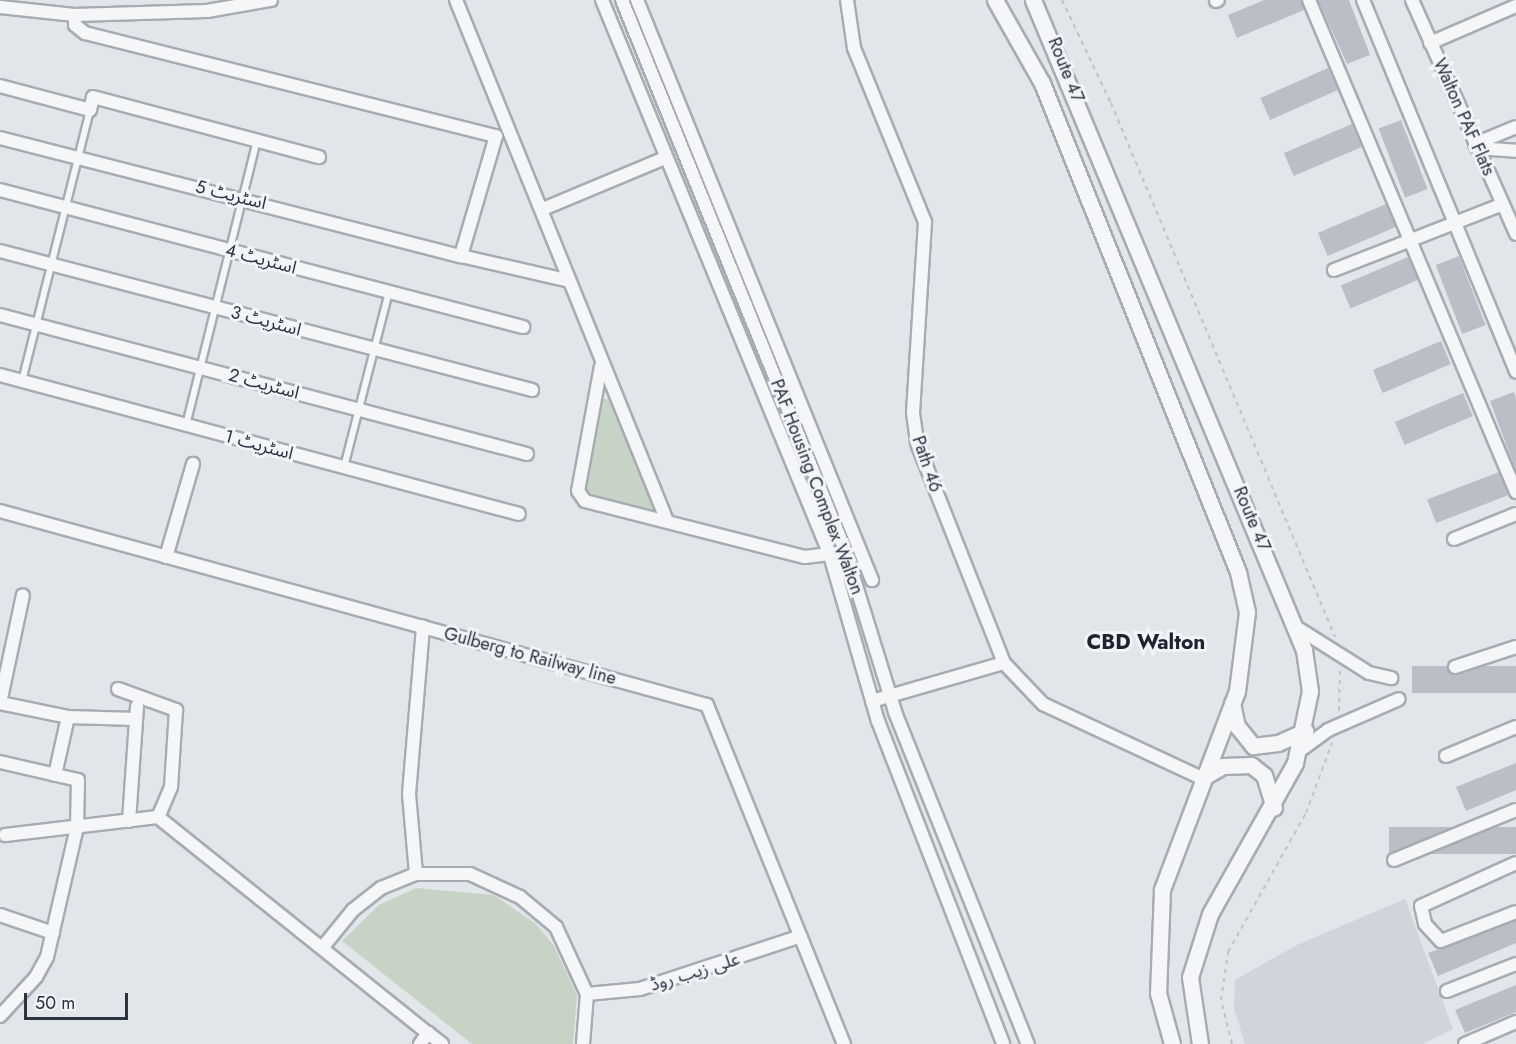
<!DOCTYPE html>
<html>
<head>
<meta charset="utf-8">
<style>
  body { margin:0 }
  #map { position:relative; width:1516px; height:1044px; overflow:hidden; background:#e2e5e9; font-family:Jost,"Noto Sans Arabic",sans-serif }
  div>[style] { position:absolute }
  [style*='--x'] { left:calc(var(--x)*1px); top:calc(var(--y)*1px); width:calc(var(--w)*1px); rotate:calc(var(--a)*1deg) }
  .built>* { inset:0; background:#d0d4db }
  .green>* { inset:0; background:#c7d3c4 }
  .building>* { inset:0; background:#babec6; transform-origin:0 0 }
  .path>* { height:2px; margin-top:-1px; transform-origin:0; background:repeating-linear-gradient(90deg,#c0c3c8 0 4.5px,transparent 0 9px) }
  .roads { filter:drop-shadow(2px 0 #a7acb3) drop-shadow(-2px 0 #a7acb3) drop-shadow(0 2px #a7acb3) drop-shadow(0 -2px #a7acb3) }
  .service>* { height:6px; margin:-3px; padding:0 3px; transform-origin:3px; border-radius:3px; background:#f5f6f8 }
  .minor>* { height:12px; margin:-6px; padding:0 6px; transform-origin:6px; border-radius:6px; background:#f5f6f8 }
  .tertiary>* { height:15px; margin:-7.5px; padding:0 7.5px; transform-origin:7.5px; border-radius:7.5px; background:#f5f6f8 }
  span { translate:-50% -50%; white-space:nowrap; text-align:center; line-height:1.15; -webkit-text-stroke:6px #f2f4f7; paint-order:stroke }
  .street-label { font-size:18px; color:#2b3240 }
  .quarter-label { font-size:21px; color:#1d2331; font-weight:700 }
  .scale { position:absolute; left:24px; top:993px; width:104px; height:27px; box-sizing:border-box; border:3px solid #2b3240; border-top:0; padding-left:8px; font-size:18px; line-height:21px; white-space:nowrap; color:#2b3240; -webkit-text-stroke:4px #f2f4f7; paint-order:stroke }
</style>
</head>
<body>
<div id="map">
  <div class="built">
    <div style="clip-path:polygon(1405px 899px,1453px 1029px,1423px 1044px,1245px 1044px,1234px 1008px,1235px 980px,1297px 945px)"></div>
  </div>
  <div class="green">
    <div style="clip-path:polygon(598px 398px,612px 400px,659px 514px,584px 494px)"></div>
    <div style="clip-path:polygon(416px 888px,494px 895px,536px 924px,554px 946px,577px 995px,573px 1044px,472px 1044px,342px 941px,379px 905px)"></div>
  </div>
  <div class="building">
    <div style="clip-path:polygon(1264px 0,1301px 0,1304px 10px,1237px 38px,1228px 15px)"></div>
    <div style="clip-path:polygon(1318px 0,1349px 0,1370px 55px,1347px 64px)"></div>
    <div style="left:1328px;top:68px;width:24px;height:74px;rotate:66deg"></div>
    <div style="left:1401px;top:120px;width:74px;height:24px;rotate:69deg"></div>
    <div style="left:1352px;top:124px;width:25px;height:74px;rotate:67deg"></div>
    <div style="left:1386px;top:204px;width:25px;height:74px;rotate:67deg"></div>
    <div style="left:1459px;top:256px;width:74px;height:25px;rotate:69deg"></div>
    <div style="left:1408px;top:257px;width:25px;height:73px;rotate:67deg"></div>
    <div style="left:1441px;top:341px;width:25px;height:74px;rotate:67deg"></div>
    <div style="clip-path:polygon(1514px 392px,1516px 398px,1516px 471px,1490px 401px)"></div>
    <div style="left:1463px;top:393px;width:25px;height:74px;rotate:67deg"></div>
    <div style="left:1499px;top:472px;width:25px;height:77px;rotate:69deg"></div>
    <div style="left:1516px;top:666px;width:27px;height:104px;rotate:90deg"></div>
    <div style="clip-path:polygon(1516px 763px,1516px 790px,1466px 811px,1456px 787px)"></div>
    <div style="left:1516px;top:827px;width:27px;height:127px;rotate:90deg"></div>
    <div style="clip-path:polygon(1516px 921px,1516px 943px,1438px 976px,1428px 953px)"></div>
    <div style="clip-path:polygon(1516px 985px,1516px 1012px,1465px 1033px,1455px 1010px)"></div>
  </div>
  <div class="path">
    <div style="--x:1062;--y:0;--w:114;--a:64.6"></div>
    <div style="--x:1111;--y:103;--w:579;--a:67.24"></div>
    <div style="--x:1339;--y:711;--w:42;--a:-88.6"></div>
    <div style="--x:1232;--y:1044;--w:45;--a:-104"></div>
    <div style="--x:1221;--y:1000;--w:49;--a:-81.7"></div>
    <div style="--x:1228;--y:952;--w:159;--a:-60.7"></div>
    <div style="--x:1306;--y:813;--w:75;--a:-69.6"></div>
  </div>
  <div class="roads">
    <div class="service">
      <div style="--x:22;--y:381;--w:279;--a:-75.9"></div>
      <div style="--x:186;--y:425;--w:294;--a:-76"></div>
      <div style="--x:344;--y:467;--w:181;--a:-75.6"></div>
    </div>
    <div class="minor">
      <div style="--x:456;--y:0;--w:562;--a:67.95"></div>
      <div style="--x:602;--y:0;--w:600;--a:67.67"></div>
      <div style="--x:830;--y:555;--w:173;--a:73.9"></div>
      <div style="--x:878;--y:721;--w:346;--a:68.8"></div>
      <div style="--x:622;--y:0;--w:593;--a:67.93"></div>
      <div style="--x:845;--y:550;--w:170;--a:72.8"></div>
      <div style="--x:895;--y:712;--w:358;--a:68.2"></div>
      <div style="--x:637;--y:0;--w:626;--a:67.94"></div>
      <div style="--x:847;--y:0;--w:49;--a:81.7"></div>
      <div style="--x:854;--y:48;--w:188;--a:67.8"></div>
      <div style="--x:925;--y:222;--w:191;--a:93.6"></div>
      <div style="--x:913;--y:413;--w:30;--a:82"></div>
      <div style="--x:917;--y:443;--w:237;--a:68.4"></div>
      <div style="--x:1004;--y:663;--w:57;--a:46.4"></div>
      <div style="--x:1043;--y:704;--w:175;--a:25"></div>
      <div style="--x:1309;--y:0;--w:534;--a:67.18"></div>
      <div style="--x:1363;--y:0;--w:402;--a:67.6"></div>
      <div style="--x:1412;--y:0;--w:256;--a:66"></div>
      <div style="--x:1216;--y:1;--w:2;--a:-27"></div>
      <div style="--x:0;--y:7;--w:75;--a:6.1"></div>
      <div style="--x:75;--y:15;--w:132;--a:-1.7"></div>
      <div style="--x:207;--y:11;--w:65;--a:-9.8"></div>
      <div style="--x:75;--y:15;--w:10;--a:90"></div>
      <div style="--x:75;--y:25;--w:13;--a:39"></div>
      <div style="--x:85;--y:33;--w:424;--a:14.1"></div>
      <div style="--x:1430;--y:43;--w:94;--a:-23.3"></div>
      <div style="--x:0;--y:86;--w:93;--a:14.9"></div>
      <div style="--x:90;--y:110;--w:13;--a:-77"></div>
      <div style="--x:93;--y:97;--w:234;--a:14.9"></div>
      <div style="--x:496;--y:136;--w:125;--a:106.3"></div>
      <div style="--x:461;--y:256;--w:108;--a:12.9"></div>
      <div style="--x:0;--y:138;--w:476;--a:14.4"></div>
      <div style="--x:1475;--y:144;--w:44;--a:-22.5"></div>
      <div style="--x:1477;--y:148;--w:39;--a:4"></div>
      <div style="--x:0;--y:190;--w:541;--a:14.68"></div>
      <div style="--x:543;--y:209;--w:132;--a:-22.7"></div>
      <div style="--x:0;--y:251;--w:550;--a:14.64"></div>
      <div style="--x:1334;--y:270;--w:181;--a:-21.3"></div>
      <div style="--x:0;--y:315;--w:545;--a:14.78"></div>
      <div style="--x:601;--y:366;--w:127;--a:100.4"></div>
      <div style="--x:578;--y:491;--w:12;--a:55"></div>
      <div style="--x:585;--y:501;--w:227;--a:14.3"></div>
      <div style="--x:805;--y:557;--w:31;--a:-7"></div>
      <div style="--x:0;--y:375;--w:537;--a:14.99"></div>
      <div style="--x:0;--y:511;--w:733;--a:15.34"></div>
      <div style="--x:707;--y:705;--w:366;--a:68"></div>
      <div style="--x:1454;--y:539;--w:67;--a:-22"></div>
      <div style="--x:166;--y:557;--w:97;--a:-73.8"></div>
      <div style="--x:1296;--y:627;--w:86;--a:32.2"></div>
      <div style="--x:1369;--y:673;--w:23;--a:13"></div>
      <div style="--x:1455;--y:667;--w:64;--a:-18.2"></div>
      <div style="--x:118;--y:689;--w:62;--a:19.9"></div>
      <div style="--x:176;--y:710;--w:77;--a:93.7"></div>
      <div style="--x:171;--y:787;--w:33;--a:113"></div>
      <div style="--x:872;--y:701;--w:137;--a:-16.1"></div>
      <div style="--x:0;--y:703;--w:69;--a:11.6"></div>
      <div style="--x:68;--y:717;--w:68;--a:1.7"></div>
      <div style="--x:0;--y:703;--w:110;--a:-78"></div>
      <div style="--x:1298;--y:752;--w:37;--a:-36"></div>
      <div style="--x:1328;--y:730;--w:77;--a:-23.6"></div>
      <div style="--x:1446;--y:756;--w:76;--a:-22.5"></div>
      <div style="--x:0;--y:762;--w:80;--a:13"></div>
      <div style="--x:78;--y:780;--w:47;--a:91.2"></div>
      <div style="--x:77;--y:827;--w:133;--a:103"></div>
      <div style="--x:47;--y:957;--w:23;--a:119"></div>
      <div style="--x:36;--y:977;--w:53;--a:132.7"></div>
      <div style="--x:55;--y:775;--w:59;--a:-77.4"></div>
      <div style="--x:129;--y:821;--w:115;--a:-86"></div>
      <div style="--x:5;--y:835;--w:154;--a:-6.7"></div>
      <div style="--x:158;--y:817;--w:346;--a:38.7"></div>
      <div style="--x:1394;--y:860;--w:132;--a:-22.3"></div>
      <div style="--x:1516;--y:863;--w:104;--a:155.6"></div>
      <div style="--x:1421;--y:906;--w:18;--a:77"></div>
      <div style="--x:1425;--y:924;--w:23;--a:47"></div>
      <div style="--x:1441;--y:941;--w:80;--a:-21.1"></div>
      <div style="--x:416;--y:874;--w:80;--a:-95"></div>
      <div style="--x:409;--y:794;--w:168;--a:-85.2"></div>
      <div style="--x:0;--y:915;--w:56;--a:18.8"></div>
      <div style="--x:322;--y:948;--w:49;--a:-50.8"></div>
      <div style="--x:353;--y:910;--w:36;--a:-38"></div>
      <div style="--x:381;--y:888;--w:38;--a:-22"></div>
      <div style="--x:416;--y:874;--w:54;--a:0"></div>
      <div style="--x:470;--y:874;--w:55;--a:24.7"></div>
      <div style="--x:520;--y:897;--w:47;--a:39.8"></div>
      <div style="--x:556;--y:927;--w:74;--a:65.2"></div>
      <div style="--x:587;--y:994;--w:50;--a:94.6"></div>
      <div style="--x:1447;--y:991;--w:74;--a:-21.4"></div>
      <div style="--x:587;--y:994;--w:53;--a:-5.4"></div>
      <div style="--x:640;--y:989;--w:169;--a:-18.2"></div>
      <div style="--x:420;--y:1044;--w:14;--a:-54"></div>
      <div style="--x:428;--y:1033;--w:18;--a:38"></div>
      <div style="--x:1465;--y:1044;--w:56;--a:-23.3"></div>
    </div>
    <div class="tertiary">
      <div style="--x:995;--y:0;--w:95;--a:60.5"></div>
      <div style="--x:1042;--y:83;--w:527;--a:68.16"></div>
      <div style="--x:1238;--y:572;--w:41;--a:77.3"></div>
      <div style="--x:1247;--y:612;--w:80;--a:97.2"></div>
      <div style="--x:1237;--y:691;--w:213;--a:110.7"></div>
      <div style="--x:1162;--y:890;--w:103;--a:92.2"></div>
      <div style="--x:1158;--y:993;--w:53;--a:74.6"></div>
      <div style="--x:1033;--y:0;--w:704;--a:67.37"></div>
      <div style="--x:1304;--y:650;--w:41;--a:81.7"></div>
      <div style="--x:1310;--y:691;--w:74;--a:101.8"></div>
      <div style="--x:1295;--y:763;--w:173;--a:119.4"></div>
      <div style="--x:1210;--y:914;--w:66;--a:107.6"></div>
      <div style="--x:1190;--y:977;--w:68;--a:81.5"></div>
      <div style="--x:1232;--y:703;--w:24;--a:78"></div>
      <div style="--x:1237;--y:726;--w:26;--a:51"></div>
      <div style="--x:1253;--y:746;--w:25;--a:-7"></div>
      <div style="--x:1278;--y:743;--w:30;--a:-24"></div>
      <div style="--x:1202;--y:778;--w:24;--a:-30"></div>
      <div style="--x:1223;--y:766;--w:28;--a:-2"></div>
      <div style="--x:1251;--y:765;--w:16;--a:38"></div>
      <div style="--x:1264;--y:775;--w:34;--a:73"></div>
    </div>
  </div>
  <div class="street-label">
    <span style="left:1066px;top:70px;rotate:68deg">Route 47</span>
    <span style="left:1464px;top:117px;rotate:66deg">Walton PAF Flats</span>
    <span style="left:231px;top:195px;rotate:14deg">اسٹریٹ 5</span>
    <span style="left:261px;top:259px;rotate:15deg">اسٹریٹ 4</span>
    <span style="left:266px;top:321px;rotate:15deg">اسٹریٹ 3</span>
    <span style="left:264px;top:384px;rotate:15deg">اسٹریٹ 2</span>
    <span style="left:259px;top:445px;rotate:15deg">اسٹریٹ 1</span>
    <span style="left:927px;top:464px;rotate:71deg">Path 46</span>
    <span style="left:817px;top:487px;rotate:69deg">PAF Housing Complex Walton</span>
    <span style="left:1252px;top:519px;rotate:67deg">Route 47</span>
    <span style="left:530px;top:656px;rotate:15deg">Gulberg to Railway line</span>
    <span style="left:695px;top:972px;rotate:-17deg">علی زیب روڈ</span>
  </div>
  <div class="quarter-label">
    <span style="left:1146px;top:642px">CBD Walton</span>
  </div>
  <div class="scale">50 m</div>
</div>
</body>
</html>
